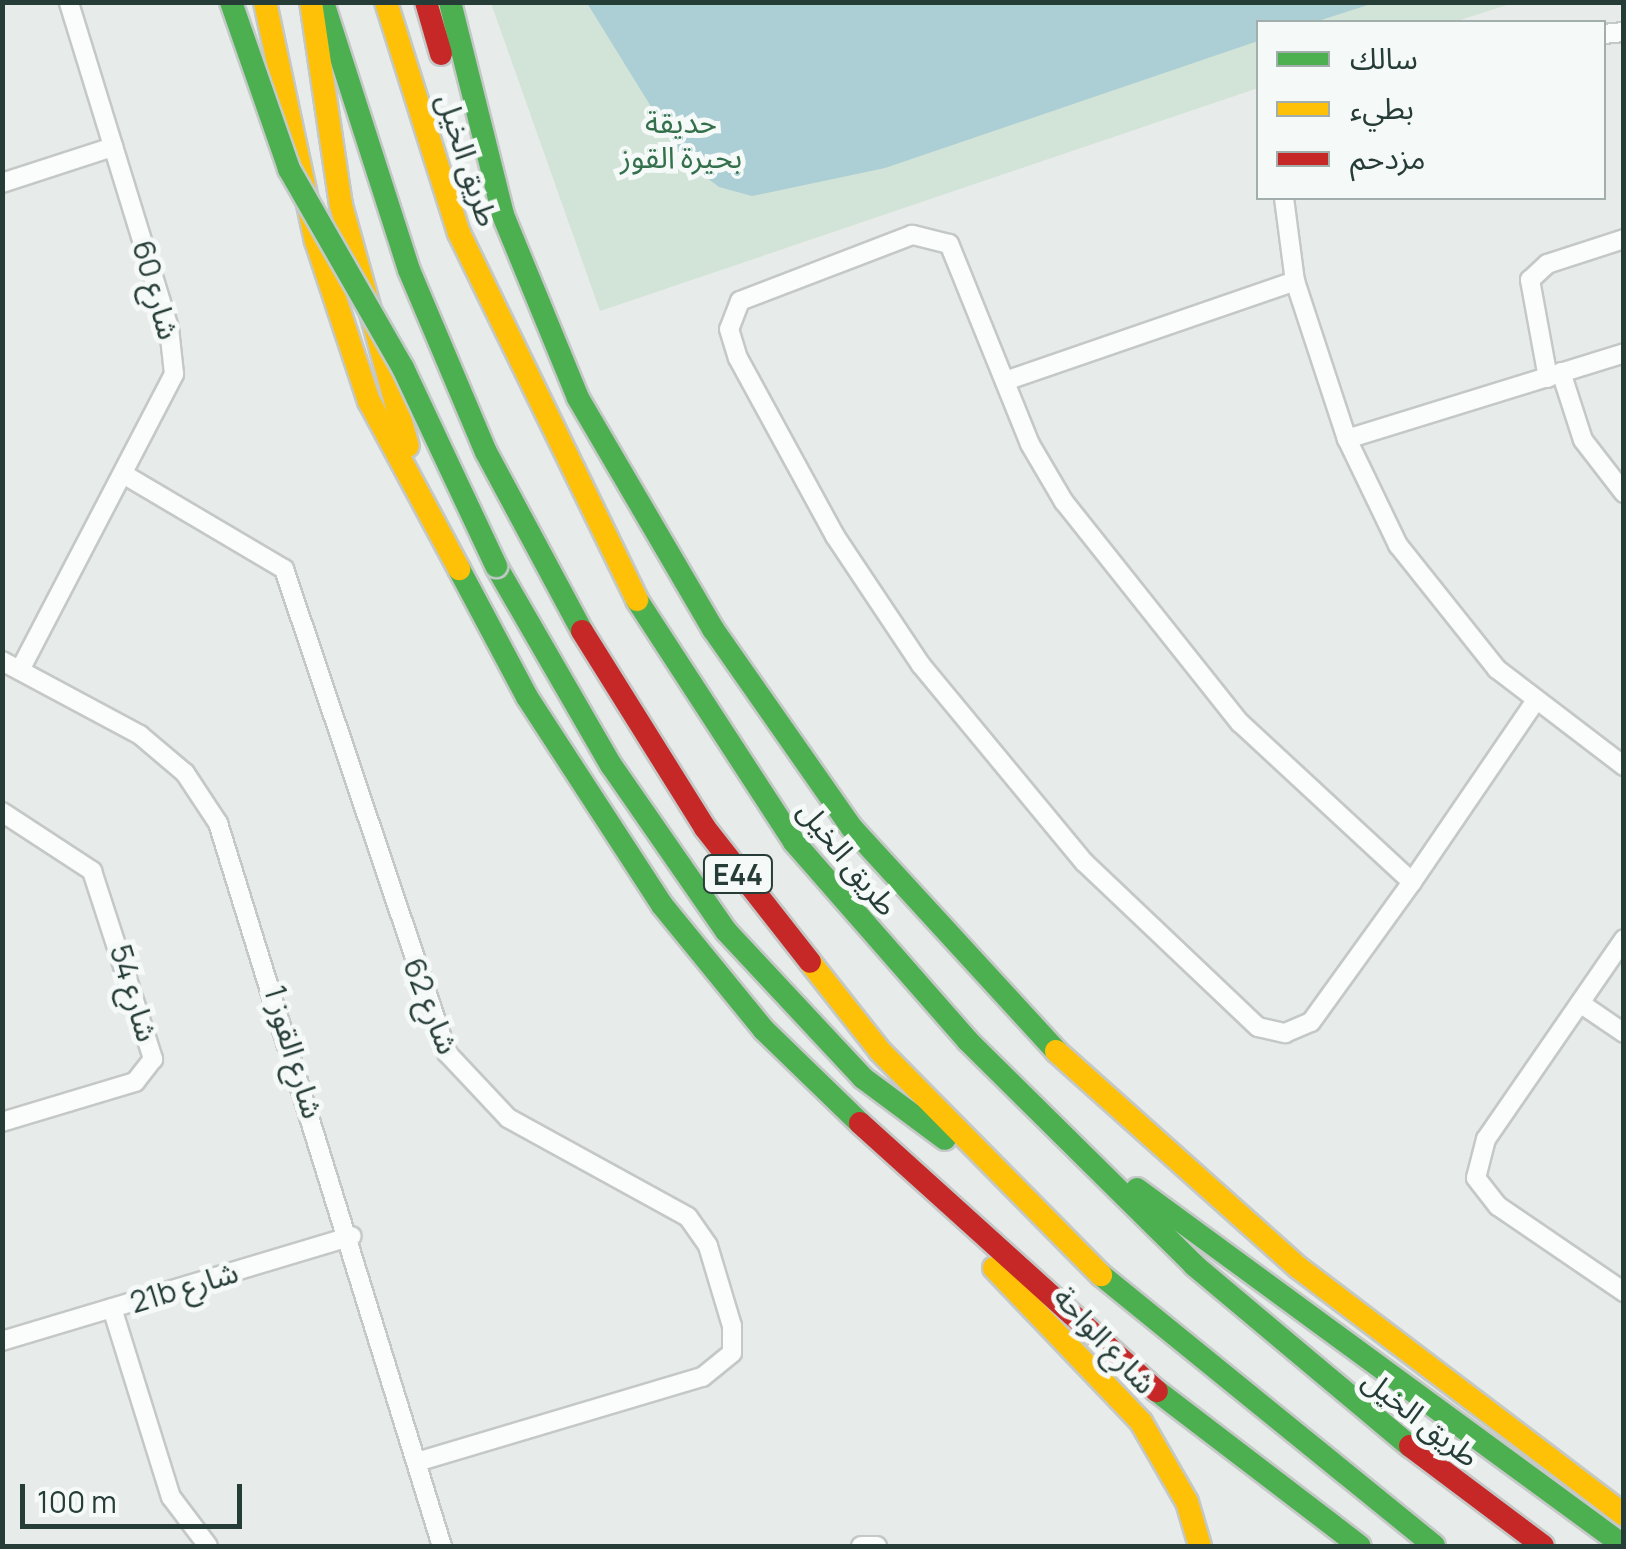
<!DOCTYPE html>
<html>
<head>
<meta charset="utf-8">
<style>
  body { margin:0 }
  #map { position:relative; width:1626px; height:1549px; overflow:hidden; background:#e7ebe9; font-family:Manrope,"Noto Sans Arabic",sans-serif }
  div>[style] { position:absolute }
  [style*='--x'] { left:calc(var(--x)*1px); top:calc(var(--y)*1px); width:calc(var(--w)*1px); rotate:calc(var(--a)*1deg) }
  .green>* { inset:0; background:#d2e3d7 }
  .water>* { inset:0; background:#acced5 }
  .roads { filter:drop-shadow(2px 0 #c4c8c6) drop-shadow(-2px 0 #c4c8c6) drop-shadow(0 2px #c4c8c6) drop-shadow(0 -2px #c4c8c6) }
  .street>* { height:18px; margin:-9px; padding:0 9px; transform-origin:9px; border-radius:9px; background:#fbfcfc }
  .fast>* { height:22px; margin:-11px; padding:0 11px; transform-origin:11px; border-radius:11px; background:#4caf50 }
  .slow>* { height:22px; margin:-11px; padding:0 11px; transform-origin:11px; border-radius:11px; background:#ffc107 }
  .jam>* { height:22px; margin:-11px; padding:0 11px; transform-origin:11px; border-radius:11px; background:#c62828 }
  .bridges { filter:drop-shadow(2px 0 #c3cac7) drop-shadow(-2px 0 #c3cac7) drop-shadow(0 2px #c3cac7) drop-shadow(0 -2px #c3cac7) }
  .fast-bridge>* { height:22px; margin:-11px; padding:0 11px; transform-origin:11px; border-radius:11px; background:#4caf50 }
  span { translate:-50% -50%; white-space:nowrap; text-align:center; line-height:1.15; -webkit-text-stroke:10px #f5f9f8; paint-order:stroke }
  .shield-label span { padding:2px 8px; background:#f5f9f8; border:2px solid; border-radius:8px; -webkit-text-stroke-width:0 }
  .shield-label { font-size:28px; color:#263d37; font-weight:700 }
  .park-label { font-size:30px; color:#34704c }
  .street-label { font-size:30px; color:#263d37 }
  .frame { position:absolute; inset:0; border:5px solid #263d37; pointer-events:none }
  .legend { position:absolute; left:1256px; top:20px; width:350px; height:180px; box-sizing:border-box; background:#f5f9f8; border:2px solid #a2aeab; margin:0; padding:12px 18px; list-style:none; font-size:30px; color:#263d37 }
  .legend li { display:flex; align-items:center; gap:20px; height:50px }
  .legend b { width:50px; border:2px solid #a2aeab }
  .scale { position:absolute; left:20px; top:1484px; width:222px; height:45px; box-sizing:border-box; border:5px solid #263d37; border-top:0; padding-left:12px; font-size:30px; line-height:35px; white-space:nowrap; color:#263d37; -webkit-text-stroke:8px #f5f9f8; paint-order:stroke }
</style>
</head>
<body>
<div id="map">
  <div class="green">
    <div style="clip-path:polygon(491px 3px,1513px 3px,1454px 22px,1258px 22px,1258px 88px,600px 311px)"></div>
  </div>
  <div class="water">
    <div style="clip-path:polygon(587px 3px,1374px 3px,1315px 22px,1258px 22px,1258px 41px,885px 168px,752px 196px,719px 187px,684px 160px)"></div>
  </div>
  <div class="roads">
    <div class="street">
      <div style="--x:1604;--y:34;--w:20;--a:-6"></div>
      <div style="--x:2;--y:183;--w:117;--a:-18"></div>
      <div style="--x:1284;--y:198;--w:84;--a:82.5"></div>
      <div style="--x:1295;--y:281;--w:166;--a:71.8"></div>
      <div style="--x:1347;--y:439;--w:118;--a:64.3"></div>
      <div style="--x:1398;--y:545;--w:159;--a:51.4"></div>
      <div style="--x:1497;--y:669;--w:160;--a:37.4"></div>
      <div style="--x:1561;--y:372;--w:71;--a:72.1"></div>
      <div style="--x:1583;--y:440;--w:67;--a:52.3"></div>
      <div style="--x:1548;--y:378;--w:100;--a:-100.4"></div>
      <div style="--x:1530;--y:280;--w:23;--a:-43"></div>
      <div style="--x:1547;--y:264;--w:81;--a:-18"></div>
      <div style="--x:1005;--y:381;--w:307;--a:-19"></div>
      <div style="--x:1347;--y:439;--w:290;--a:-17.2"></div>
      <div style="--x:125;--y:475;--w:185;--a:30.6"></div>
      <div style="--x:284;--y:569;--w:511;--a:71.39"></div>
      <div style="--x:447;--y:1053;--w:89;--a:46.8"></div>
      <div style="--x:508;--y:1118;--w:205;--a:28.8"></div>
      <div style="--x:688;--y:1217;--w:35;--a:55"></div>
      <div style="--x:708;--y:1246;--w:84;--a:73.3"></div>
      <div style="--x:732;--y:1326;--w:27;--a:90"></div>
      <div style="--x:732;--y:1353;--w:38;--a:141"></div>
      <div style="--x:702;--y:1377;--w:297;--a:163.4"></div>
      <div style="--x:2;--y:661;--w:157;--a:28.2"></div>
      <div style="--x:140;--y:735;--w:59;--a:40.2"></div>
      <div style="--x:185;--y:773;--w:60;--a:56.6"></div>
      <div style="--x:218;--y:823;--w:757;--a:72.79"></div>
      <div style="--x:20;--y:670;--w:334;--a:-62.5"></div>
      <div style="--x:174;--y:374;--w:46;--a:-96.2"></div>
      <div style="--x:169;--y:328;--w:341;--a:-107.1"></div>
      <div style="--x:2;--y:812;--w:108;--a:33.2"></div>
      <div style="--x:92;--y:871;--w:198;--a:72"></div>
      <div style="--x:153;--y:1059;--w:29;--a:128"></div>
      <div style="--x:135;--y:1082;--w:139;--a:163.3"></div>
      <div style="--x:1412;--y:882;--w:234;--a:-137.2"></div>
      <div style="--x:1240;--y:723;--w:283;--a:-128.5"></div>
      <div style="--x:1064;--y:502;--w:67;--a:-120.4"></div>
      <div style="--x:1030;--y:444;--w:216;--a:-112"></div>
      <div style="--x:949;--y:244;--w:38;--a:-166"></div>
      <div style="--x:912;--y:235;--w:184;--a:159"></div>
      <div style="--x:740;--y:301;--w:30;--a:111"></div>
      <div style="--x:729;--y:329;--w:30;--a:73"></div>
      <div style="--x:738;--y:358;--w:203;--a:61.4"></div>
      <div style="--x:835;--y:536;--w:155;--a:56.3"></div>
      <div style="--x:921;--y:665;--w:256;--a:50.4"></div>
      <div style="--x:1084;--y:862;--w:240;--a:43.5"></div>
      <div style="--x:1258;--y:1027;--w:28;--a:13"></div>
      <div style="--x:1285;--y:1033;--w:28;--a:-23"></div>
      <div style="--x:1311;--y:1022;--w:173;--a:-54.2"></div>
      <div style="--x:1412;--y:882;--w:217;--a:-55.7"></div>
      <div style="--x:1624;--y:939;--w:243;--a:124.6"></div>
      <div style="--x:1486;--y:1139;--w:40;--a:104.4"></div>
      <div style="--x:1476;--y:1178;--w:36;--a:52"></div>
      <div style="--x:1498;--y:1206;--w:153;--a:34.3"></div>
      <div style="--x:1580;--y:1003;--w:53;--a:34.3"></div>
      <div style="--x:112;--y:1308;--w:198;--a:72.7"></div>
      <div style="--x:171;--y:1497;--w:61;--a:52.9"></div>
      <div style="--x:2;--y:1341;--w:365;--a:-16.7"></div>
      <div style="--x:861;--y:1546;--w:16;--a:0"></div>
    </div>
    <div class="fast">
      <div style="--x:323;--y:2;--w:281;--a:72.2"></div>
      <div style="--x:409;--y:270;--w:198;--a:67.1"></div>
      <div style="--x:486;--y:452;--w:203;--a:61.8"></div>
      <div style="--x:450;--y:2;--w:219;--a:76"></div>
      <div style="--x:503;--y:215;--w:198;--a:67.7"></div>
      <div style="--x:578;--y:398;--w:268;--a:59.7"></div>
      <div style="--x:713;--y:629;--w:243;--a:55.1"></div>
      <div style="--x:852;--y:828;--w:302;--a:47.5"></div>
      <div style="--x:496;--y:566;--w:230;--a:60"></div>
      <div style="--x:611;--y:765;--w:202;--a:55.3"></div>
      <div style="--x:726;--y:931;--w:201;--a:47"></div>
      <div style="--x:863;--y:1078;--w:102;--a:36.6"></div>
      <div style="--x:459;--y:569;--w:145;--a:62"></div>
      <div style="--x:527;--y:697;--w:248;--a:57"></div>
      <div style="--x:662;--y:905;--w:161;--a:50.8"></div>
      <div style="--x:764;--y:1030;--w:134;--a:44.1"></div>
      <div style="--x:637;--y:600;--w:288;--a:57"></div>
      <div style="--x:794;--y:842;--w:264;--a:48.8"></div>
      <div style="--x:968;--y:1041;--w:318;--a:44.7"></div>
      <div style="--x:1194;--y:1265;--w:282;--a:40"></div>
      <div style="--x:1137;--y:1189;--w:604;--a:36.24"></div>
      <div style="--x:1101;--y:1275;--w:429;--a:39.1"></div>
      <div style="--x:1157;--y:1391;--w:255;--a:37.4"></div>
    </div>
    <div class="slow">
      <div style="--x:265;--y:2;--w:244;--a:78"></div>
      <div style="--x:316;--y:241;--w:169;--a:71.7"></div>
      <div style="--x:369;--y:401;--w:191;--a:61.8"></div>
      <div style="--x:311;--y:2;--w:205;--a:81.6"></div>
      <div style="--x:341;--y:205;--w:250;--a:74.5"></div>
      <div style="--x:386;--y:2;--w:242;--a:72.5"></div>
      <div style="--x:459;--y:233;--w:408;--a:64.1"></div>
      <div style="--x:810;--y:962;--w:113;--a:51.8"></div>
      <div style="--x:880;--y:1051;--w:315;--a:45.4"></div>
      <div style="--x:1056;--y:1051;--w:326;--a:41.8"></div>
      <div style="--x:1299;--y:1268;--w:408;--a:37.2"></div>
      <div style="--x:994;--y:1268;--w:213;--a:46.3"></div>
      <div style="--x:1141;--y:1422;--w:92;--a:60.1"></div>
      <div style="--x:1187;--y:1502;--w:46;--a:73.5"></div>
    </div>
    <div class="jam">
      <div style="--x:426;--y:2;--w:54;--a:73.9"></div>
      <div style="--x:582;--y:631;--w:232;--a:58"></div>
      <div style="--x:705;--y:828;--w:170;--a:51.9"></div>
      <div style="--x:860;--y:1123;--w:400;--a:42.1"></div>
      <div style="--x:1410;--y:1446;--w:166;--a:36.9"></div>
    </div>
  </div>
  <div class="bridges">
    <div class="fast-bridge">
      <div style="--x:231;--y:2;--w:177;--a:70.8"></div>
      <div style="--x:289;--y:169;--w:229;--a:60.2"></div>
      <div style="--x:403;--y:368;--w:219;--a:64.8"></div>
    </div>
  </div>
  <div class="shield-label">
    <span style="left:738px;top:874px">E44</span>
  </div>
  <div class="park-label">
    <span style="left:681px;top:139px">حديقة<br>بحيرة القوز</span>
  </div>
  <div class="street-label">
    <span style="left:468px;top:160px;rotate:72deg">طريق الخيل</span>
    <span style="left:156px;top:290px;rotate:74deg">شارع 60</span>
    <span style="left:848px;top:858px;rotate:51deg">طريق الخيل</span>
    <span style="left:134px;top:993px;rotate:73deg">شارع 54</span>
    <span style="left:431px;top:1006px;rotate:68deg">شارع 62</span>
    <span style="left:294px;top:1052px;rotate:73deg">شارع القوز 1</span>
    <span style="left:184px;top:1287px;rotate:-17deg">21b شارع</span>
    <span style="left:1105px;top:1340px;rotate:47deg">شارع الواحة</span>
    <span style="left:1421px;top:1418px;rotate:38deg">طريق الخيل</span>
  </div>
  <div class="frame"></div>
  <ul class="legend">
  <li><b style="height:12px;background:#4caf50"></b>سالك</li>
  <li><b style="height:12px;background:#ffc107"></b>بطيء</li>
  <li><b style="height:12px;background:#c62828"></b>مزدحم</li>
  </ul>
  <div class="scale">100 m</div>
</div>
</body>
</html>
